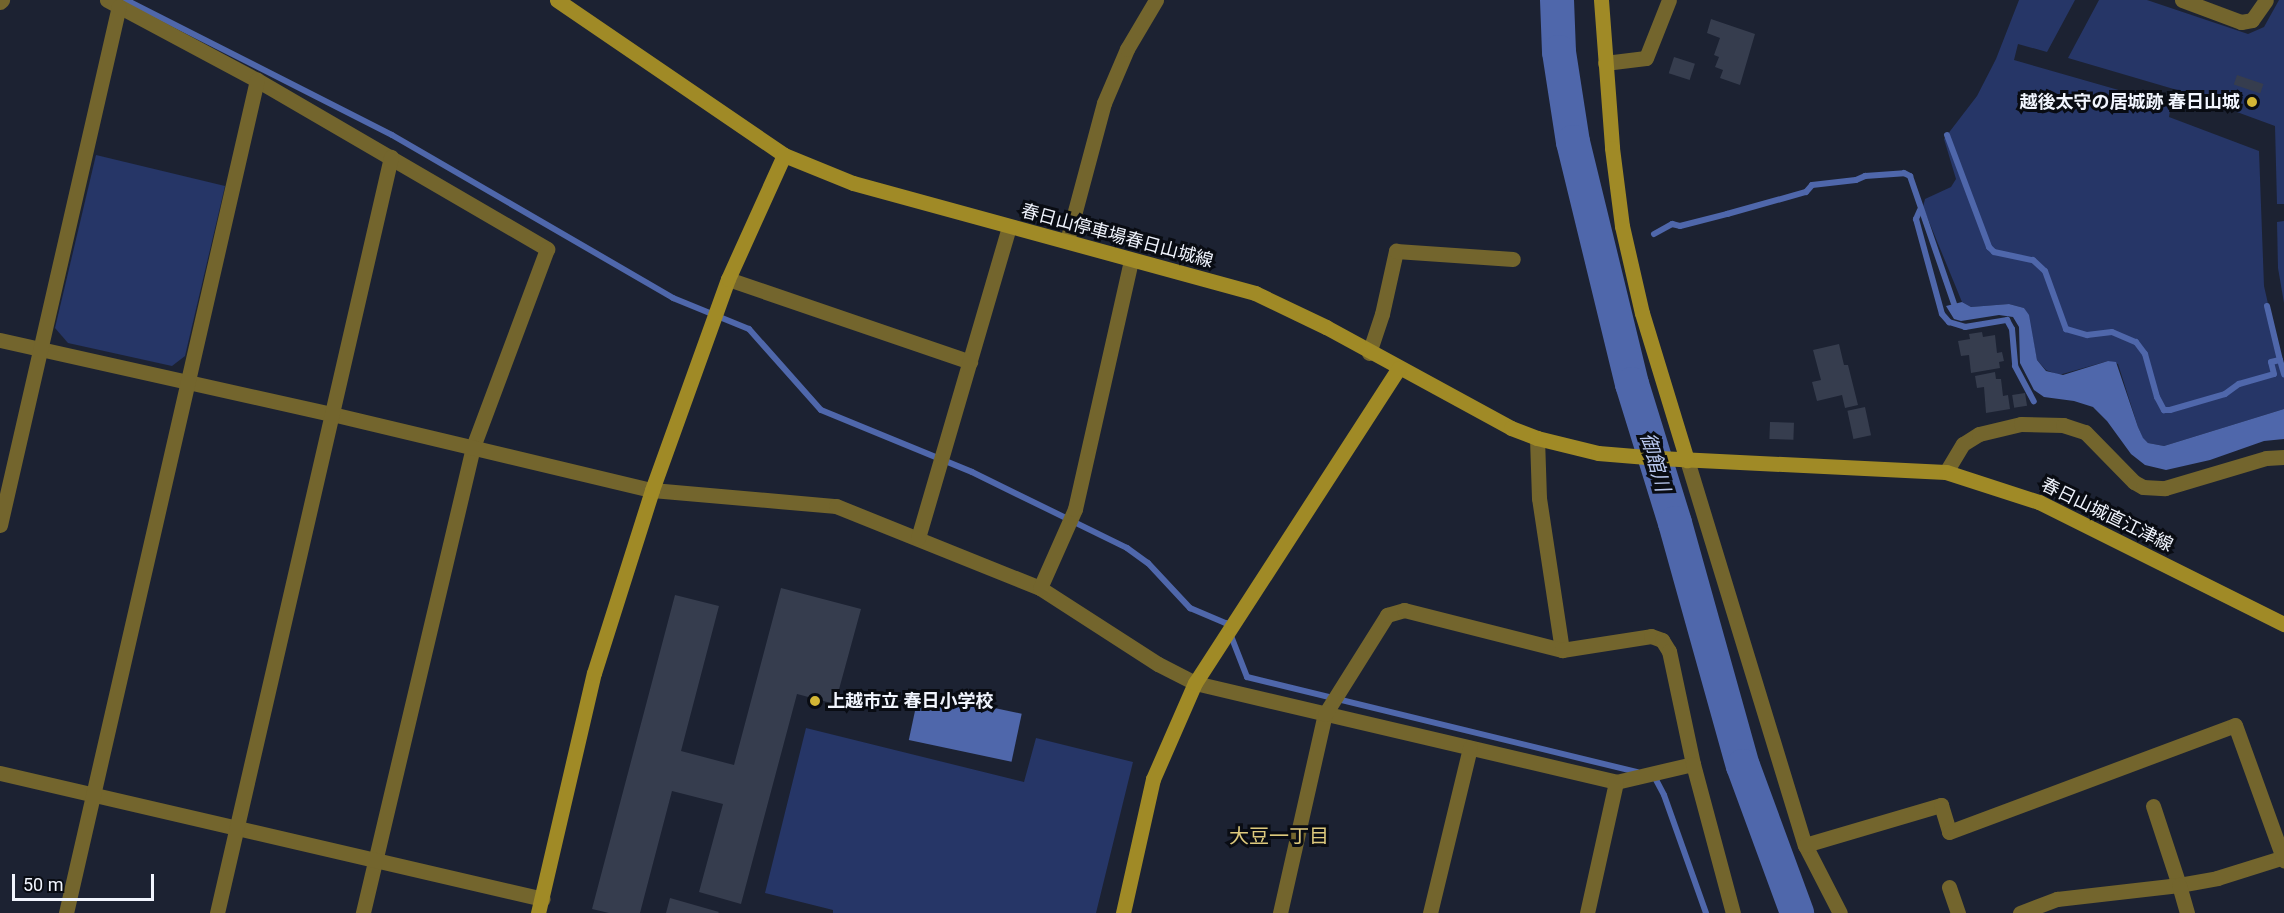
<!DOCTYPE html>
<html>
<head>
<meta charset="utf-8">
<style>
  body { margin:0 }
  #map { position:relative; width:2284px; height:913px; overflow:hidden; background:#1c2232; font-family:Roboto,"Noto Sans JP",sans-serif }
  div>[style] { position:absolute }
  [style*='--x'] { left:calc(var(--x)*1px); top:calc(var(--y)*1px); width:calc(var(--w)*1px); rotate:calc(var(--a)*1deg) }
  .green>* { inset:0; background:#263667 }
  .water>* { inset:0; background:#4f67ab; transform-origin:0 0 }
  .stream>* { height:6px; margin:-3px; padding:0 3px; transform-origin:3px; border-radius:3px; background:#4f67ab }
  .river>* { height:34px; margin:-17px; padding:0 17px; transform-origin:17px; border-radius:17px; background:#4f67ab }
  .building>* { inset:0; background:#363d4e; transform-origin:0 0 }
  .street>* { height:15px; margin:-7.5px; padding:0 7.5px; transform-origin:7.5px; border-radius:7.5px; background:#73652d }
  .secondary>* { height:15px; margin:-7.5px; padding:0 7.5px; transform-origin:7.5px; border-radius:7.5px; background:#a08a26 }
  .dots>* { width:16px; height:16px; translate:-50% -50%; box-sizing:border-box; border:3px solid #090c13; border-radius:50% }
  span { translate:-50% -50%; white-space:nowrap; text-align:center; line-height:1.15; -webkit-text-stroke:6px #090c13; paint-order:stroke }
  .poi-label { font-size:18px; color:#f1f5fe; font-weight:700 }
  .right { translate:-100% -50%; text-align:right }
  .left { translate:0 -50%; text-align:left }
  .street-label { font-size:18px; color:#f1f5fe }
  .water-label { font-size:20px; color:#b8c7ee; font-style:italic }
  .neighbourhood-label { font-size:20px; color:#deca7d }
  .scale { position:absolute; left:12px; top:874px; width:142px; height:27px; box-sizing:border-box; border:3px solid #f1f5fe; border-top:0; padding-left:8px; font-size:18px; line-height:21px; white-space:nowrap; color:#f1f5fe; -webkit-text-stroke:4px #090c13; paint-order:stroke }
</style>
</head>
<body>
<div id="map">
  <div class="green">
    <div style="clip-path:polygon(2019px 0,2075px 0,2047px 52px,2018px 44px,2014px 60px,2171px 105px,2169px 117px,2259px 151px,2264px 286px,2284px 374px,2284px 409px,2164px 446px,2148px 443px,2143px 439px,2138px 427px,2118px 364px,2108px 361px,2059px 375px,2046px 370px,2037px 360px,2028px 315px,2024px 308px,2009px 304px,1971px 307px,1962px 302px,1923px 207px,1925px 199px,1951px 187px,1956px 179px,1944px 139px,1977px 96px,1996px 59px)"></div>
    <div style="clip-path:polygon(2099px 0,2147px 0,2248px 34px,2264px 27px,2279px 0,2284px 0,2284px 204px,2277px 204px,2275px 126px,2177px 90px,2068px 58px)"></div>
    <div style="clip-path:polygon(96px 155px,225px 186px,185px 356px,172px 366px,68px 343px,55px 328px)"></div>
    <div style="clip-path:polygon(2284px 221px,2284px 303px,2278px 268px,2277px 222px)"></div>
    <div style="clip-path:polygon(806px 728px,1024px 782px,1036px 738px,1133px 762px,1096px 913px,833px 913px,833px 910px,765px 893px)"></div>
  </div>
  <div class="water">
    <div style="clip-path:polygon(1962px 302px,1971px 307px,2009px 304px,2024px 308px,2029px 315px,2037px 360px,2046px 371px,2063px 375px,2108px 361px,2116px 362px,2138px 427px,2143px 438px,2148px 443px,2164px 446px,2284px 409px,2284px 439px,2264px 441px,2210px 460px,2166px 470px,2145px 465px,2131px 454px,2107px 421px,2093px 407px,2074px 401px,2044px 397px,2034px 390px,2020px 363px,2019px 327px,2013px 317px,1999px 315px,1961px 321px,1954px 319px,1946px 306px)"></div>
    <div style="left:919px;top:692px;width:105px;height:49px;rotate:12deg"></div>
  </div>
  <div class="stream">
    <div style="--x:126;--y:0;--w:298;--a:26.9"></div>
    <div style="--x:392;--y:135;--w:325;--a:30.1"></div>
    <div style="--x:673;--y:298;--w:82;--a:22.2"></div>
    <div style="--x:749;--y:329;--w:108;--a:48.4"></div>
    <div style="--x:821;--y:410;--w:163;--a:22.3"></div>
    <div style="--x:972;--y:472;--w:173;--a:26.1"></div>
    <div style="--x:1127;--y:548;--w:26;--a:36"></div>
    <div style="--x:1148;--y:563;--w:62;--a:47"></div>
    <div style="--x:1190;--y:608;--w:39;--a:23"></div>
    <div style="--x:1226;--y:623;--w:58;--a:68.7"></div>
    <div style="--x:1247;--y:677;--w:402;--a:13.7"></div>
    <div style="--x:1947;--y:135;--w:120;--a:69.4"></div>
    <div style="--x:1989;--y:247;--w:7;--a:45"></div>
    <div style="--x:1994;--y:252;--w:40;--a:12"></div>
    <div style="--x:2033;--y:260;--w:16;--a:43"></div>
    <div style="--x:2045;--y:271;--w:62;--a:70.1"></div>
    <div style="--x:2066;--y:329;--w:22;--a:16"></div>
    <div style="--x:2087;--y:335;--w:25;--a:-7"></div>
    <div style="--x:2112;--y:332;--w:26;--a:23"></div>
    <div style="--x:2136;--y:342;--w:15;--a:53"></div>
    <div style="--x:2145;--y:354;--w:45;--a:74.4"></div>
    <div style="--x:2157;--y:397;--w:15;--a:62"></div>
    <div style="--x:2164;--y:410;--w:6;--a:0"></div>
    <div style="--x:2170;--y:410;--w:57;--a:-16.2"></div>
    <div style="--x:2225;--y:394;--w:17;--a:-36"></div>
    <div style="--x:2239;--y:384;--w:36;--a:-16"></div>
    <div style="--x:2274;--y:374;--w:12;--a:-104"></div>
    <div style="--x:2271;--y:362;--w:9;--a:-13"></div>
    <div style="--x:2280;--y:360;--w:15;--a:74"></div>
    <div style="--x:1920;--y:210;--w:10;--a:114"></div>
    <div style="--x:1916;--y:219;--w:98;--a:74.7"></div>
    <div style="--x:1942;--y:314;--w:11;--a:49"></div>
    <div style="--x:1949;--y:322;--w:17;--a:17"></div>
    <div style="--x:1965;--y:327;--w:43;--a:-9.5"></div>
    <div style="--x:2007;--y:320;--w:10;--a:61"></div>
    <div style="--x:2012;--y:329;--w:37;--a:85"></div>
    <div style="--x:2015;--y:366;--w:40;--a:62"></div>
    <div style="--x:1654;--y:234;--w:21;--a:-29"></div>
    <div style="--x:1672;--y:224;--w:8;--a:14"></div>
    <div style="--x:1680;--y:226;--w:49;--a:-14.3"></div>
    <div style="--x:1727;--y:214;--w:82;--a:-15.6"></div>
    <div style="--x:1806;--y:192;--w:9;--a:-49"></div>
    <div style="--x:1812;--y:185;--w:44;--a:-6.5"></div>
    <div style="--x:1856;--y:180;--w:10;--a:-24"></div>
    <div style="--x:1865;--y:176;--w:39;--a:-4"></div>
    <div style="--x:1904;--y:173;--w:7;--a:27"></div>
    <div style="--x:1910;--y:176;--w:135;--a:71"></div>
    <div style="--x:2267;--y:306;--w:56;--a:76.5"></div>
    <div style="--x:1654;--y:776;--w:21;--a:62"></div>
    <div style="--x:1664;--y:795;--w:125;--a:70.4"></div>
  </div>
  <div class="river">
    <div style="--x:1557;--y:0;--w:52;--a:87.8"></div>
    <div style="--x:1559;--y:52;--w:91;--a:81.2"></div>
    <div style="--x:1573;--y:142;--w:249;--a:76.3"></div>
    <div style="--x:1632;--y:384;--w:145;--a:72.8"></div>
    <div style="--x:1675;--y:523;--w:252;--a:74.4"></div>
    <div style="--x:1743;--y:766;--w:157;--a:69.8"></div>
  </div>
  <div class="building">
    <div style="clip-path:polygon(1711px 19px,1755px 34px,1740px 85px,1720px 78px,1723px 70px,1715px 67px,1719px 57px,1714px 55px,1720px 38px,1707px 33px)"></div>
    <div style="left:1674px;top:57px;width:22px;height:17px;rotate:18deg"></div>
    <div style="left:2237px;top:75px;width:28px;height:10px;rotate:19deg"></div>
    <div style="clip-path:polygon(1982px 332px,1983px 337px,1995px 335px,1997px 353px,2002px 352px,2004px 361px,1999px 362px,2000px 368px,1971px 373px,1969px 355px,1961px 356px,1958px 341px,1970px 339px,1969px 334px)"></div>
    <div style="clip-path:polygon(1839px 344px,1844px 365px,1848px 365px,1858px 405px,1845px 408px,1842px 395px,1817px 401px,1812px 382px,1821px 380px,1813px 350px)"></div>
    <div style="clip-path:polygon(1995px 372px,1996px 379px,2001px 379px,2003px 396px,2008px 395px,2010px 409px,1986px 413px,1984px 387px,1977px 388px,1975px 376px)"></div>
    <div style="left:2025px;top:393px;width:13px;height:13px;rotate:81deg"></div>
    <div style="left:1865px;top:407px;width:29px;height:18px;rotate:78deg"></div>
    <div style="left:1770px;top:422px;width:24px;height:17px;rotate:2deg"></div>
    <div style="clip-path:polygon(781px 588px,861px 609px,835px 704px,797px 694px,741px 904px,699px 892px,723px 804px,672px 791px,640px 913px,609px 913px,592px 909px,675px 595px,719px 606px,681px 751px,734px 765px)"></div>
    <div style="clip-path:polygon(670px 898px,719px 912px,718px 913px,666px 913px)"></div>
  </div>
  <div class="street">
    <div style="--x:107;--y:0;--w:170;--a:28.1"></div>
    <div style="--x:257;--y:80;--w:336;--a:30.2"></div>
    <div style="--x:547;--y:249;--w:211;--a:110.5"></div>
    <div style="--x:473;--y:447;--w:479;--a:103.3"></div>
    <div style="--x:2182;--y:0;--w:63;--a:20.4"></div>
    <div style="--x:2241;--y:22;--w:11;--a:-10"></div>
    <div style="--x:2252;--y:20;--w:24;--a:-55"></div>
    <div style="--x:0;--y:2;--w:3;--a:-45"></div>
    <div style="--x:1605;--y:63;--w:41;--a:-7"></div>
    <div style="--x:1646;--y:58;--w:62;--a:-68.4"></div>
    <div style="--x:1067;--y:241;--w:143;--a:-75"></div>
    <div style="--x:1104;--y:103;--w:59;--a:-66.9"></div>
    <div style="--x:1127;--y:49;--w:57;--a:-59.4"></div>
    <div style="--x:728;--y:279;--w:256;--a:18.9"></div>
    <div style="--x:0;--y:340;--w:340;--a:12.6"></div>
    <div style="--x:332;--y:414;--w:329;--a:13.4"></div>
    <div style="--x:652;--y:490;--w:185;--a:5"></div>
    <div style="--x:836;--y:506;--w:220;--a:21.9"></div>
    <div style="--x:1040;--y:588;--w:140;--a:32.8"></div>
    <div style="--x:1158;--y:664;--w:42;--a:27.2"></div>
    <div style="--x:1195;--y:683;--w:432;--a:13.2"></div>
    <div style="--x:1616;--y:782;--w:79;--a:-13.2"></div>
    <div style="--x:1369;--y:353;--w:41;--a:-71.6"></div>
    <div style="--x:1382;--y:314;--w:65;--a:-77.5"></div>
    <div style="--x:1396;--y:251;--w:117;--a:3.9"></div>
    <div style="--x:1537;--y:438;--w:60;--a:88.1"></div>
    <div style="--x:1539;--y:498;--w:154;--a:81.4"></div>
    <div style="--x:1687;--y:460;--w:403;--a:73"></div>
    <div style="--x:1805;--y:845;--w:76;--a:62.8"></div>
    <div style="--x:1946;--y:472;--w:33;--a:-59"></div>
    <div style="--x:1963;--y:444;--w:19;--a:-32"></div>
    <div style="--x:1979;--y:434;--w:43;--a:-13.4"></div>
    <div style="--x:2021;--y:424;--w:42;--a:1.4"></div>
    <div style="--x:2063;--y:425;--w:23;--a:18"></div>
    <div style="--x:2085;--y:432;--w:70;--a:45.6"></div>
    <div style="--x:2134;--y:482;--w:10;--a:29"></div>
    <div style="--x:2143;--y:487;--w:22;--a:3"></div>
    <div style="--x:2165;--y:488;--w:105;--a:-16.5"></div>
    <div style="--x:2266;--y:458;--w:18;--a:-3"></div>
    <div style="--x:0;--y:525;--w:532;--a:-77.09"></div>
    <div style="--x:918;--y:538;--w:324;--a:-73.7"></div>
    <div style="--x:1040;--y:588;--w:86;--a:-66.1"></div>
    <div style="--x:1075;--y:509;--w:255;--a:-77.3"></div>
    <div style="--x:0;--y:773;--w:557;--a:13.06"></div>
    <div style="--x:2153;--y:806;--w:83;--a:71.8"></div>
    <div style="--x:2179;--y:885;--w:39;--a:-10"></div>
    <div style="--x:2217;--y:878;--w:70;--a:-17.4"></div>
    <div style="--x:1805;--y:845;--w:142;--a:-16.4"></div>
    <div style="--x:1941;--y:805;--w:28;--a:73"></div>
    <div style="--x:1949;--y:832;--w:305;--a:-20.5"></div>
    <div style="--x:2235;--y:725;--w:144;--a:70.1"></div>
    <div style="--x:1949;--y:887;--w:28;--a:71"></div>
    <div style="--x:66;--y:913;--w:855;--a:-77.09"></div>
    <div style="--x:217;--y:913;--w:776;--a:-77.04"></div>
    <div style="--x:1280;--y:913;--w:204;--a:-77.3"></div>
    <div style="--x:1325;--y:714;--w:117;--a:-57.9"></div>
    <div style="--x:1387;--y:615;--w:18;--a:-16"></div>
    <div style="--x:1404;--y:610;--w:163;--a:14.2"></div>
    <div style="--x:1562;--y:650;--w:90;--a:-8.9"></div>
    <div style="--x:1651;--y:636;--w:12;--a:20"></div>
    <div style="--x:1662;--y:640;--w:13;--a:58"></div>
    <div style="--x:1669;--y:651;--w:116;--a:78"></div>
    <div style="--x:1693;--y:764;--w:154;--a:75"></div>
    <div style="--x:1430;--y:913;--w:170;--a:-76.4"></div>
    <div style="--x:1587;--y:913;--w:134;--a:-77.5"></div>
    <div style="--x:2020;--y:913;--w:40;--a:-21"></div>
    <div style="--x:2057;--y:899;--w:123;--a:-6.5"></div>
    <div style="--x:2179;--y:885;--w:29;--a:74"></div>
  </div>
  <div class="secondary">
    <div style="--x:557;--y:0;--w:275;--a:34.3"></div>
    <div style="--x:784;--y:155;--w:74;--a:22.1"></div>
    <div style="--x:853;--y:183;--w:417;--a:15.3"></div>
    <div style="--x:1255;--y:293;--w:79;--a:25.6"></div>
    <div style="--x:1326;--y:327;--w:211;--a:28.6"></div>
    <div style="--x:1511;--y:428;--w:28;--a:21"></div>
    <div style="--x:1537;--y:438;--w:63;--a:13.8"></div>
    <div style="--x:1598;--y:453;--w:61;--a:4.7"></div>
    <div style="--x:1659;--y:458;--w:287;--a:2.8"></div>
    <div style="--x:1946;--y:472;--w:98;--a:17.9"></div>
    <div style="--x:2039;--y:502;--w:274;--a:26.5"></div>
    <div style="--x:1601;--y:0;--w:148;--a:85.7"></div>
    <div style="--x:1612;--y:148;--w:79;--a:82.7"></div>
    <div style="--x:1622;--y:226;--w:89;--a:77.1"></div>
    <div style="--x:1642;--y:313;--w:154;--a:73"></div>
    <div style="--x:538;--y:913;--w:246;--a:-76.9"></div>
    <div style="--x:594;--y:673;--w:192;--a:-72.4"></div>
    <div style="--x:652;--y:490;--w:224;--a:-70.2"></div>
    <div style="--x:728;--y:279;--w:136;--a:-65.7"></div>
    <div style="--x:1123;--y:913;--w:137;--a:-77.4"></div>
    <div style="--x:1153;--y:779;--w:105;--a:-66.4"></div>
    <div style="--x:1195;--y:683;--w:375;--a:-57.1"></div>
  </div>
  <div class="dots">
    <div style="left:2252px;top:102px;background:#d3b635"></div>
    <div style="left:815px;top:701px;background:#d3b635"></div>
  </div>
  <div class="poi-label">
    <span class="right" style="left:2240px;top:102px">越後太守の居城跡 春日山城</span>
    <span class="left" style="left:827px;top:701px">上越市立 春日小学校</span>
  </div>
  <div class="street-label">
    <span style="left:1117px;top:236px;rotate:15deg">春日山停車場春日山城線</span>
    <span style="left:2107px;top:515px;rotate:26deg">春日山城直江津線</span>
  </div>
  <div class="water-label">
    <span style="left:1655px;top:462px;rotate:74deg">御館川</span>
  </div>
  <div class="neighbourhood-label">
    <span style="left:1279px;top:836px">大豆一丁目</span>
  </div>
  <div class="scale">50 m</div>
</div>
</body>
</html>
